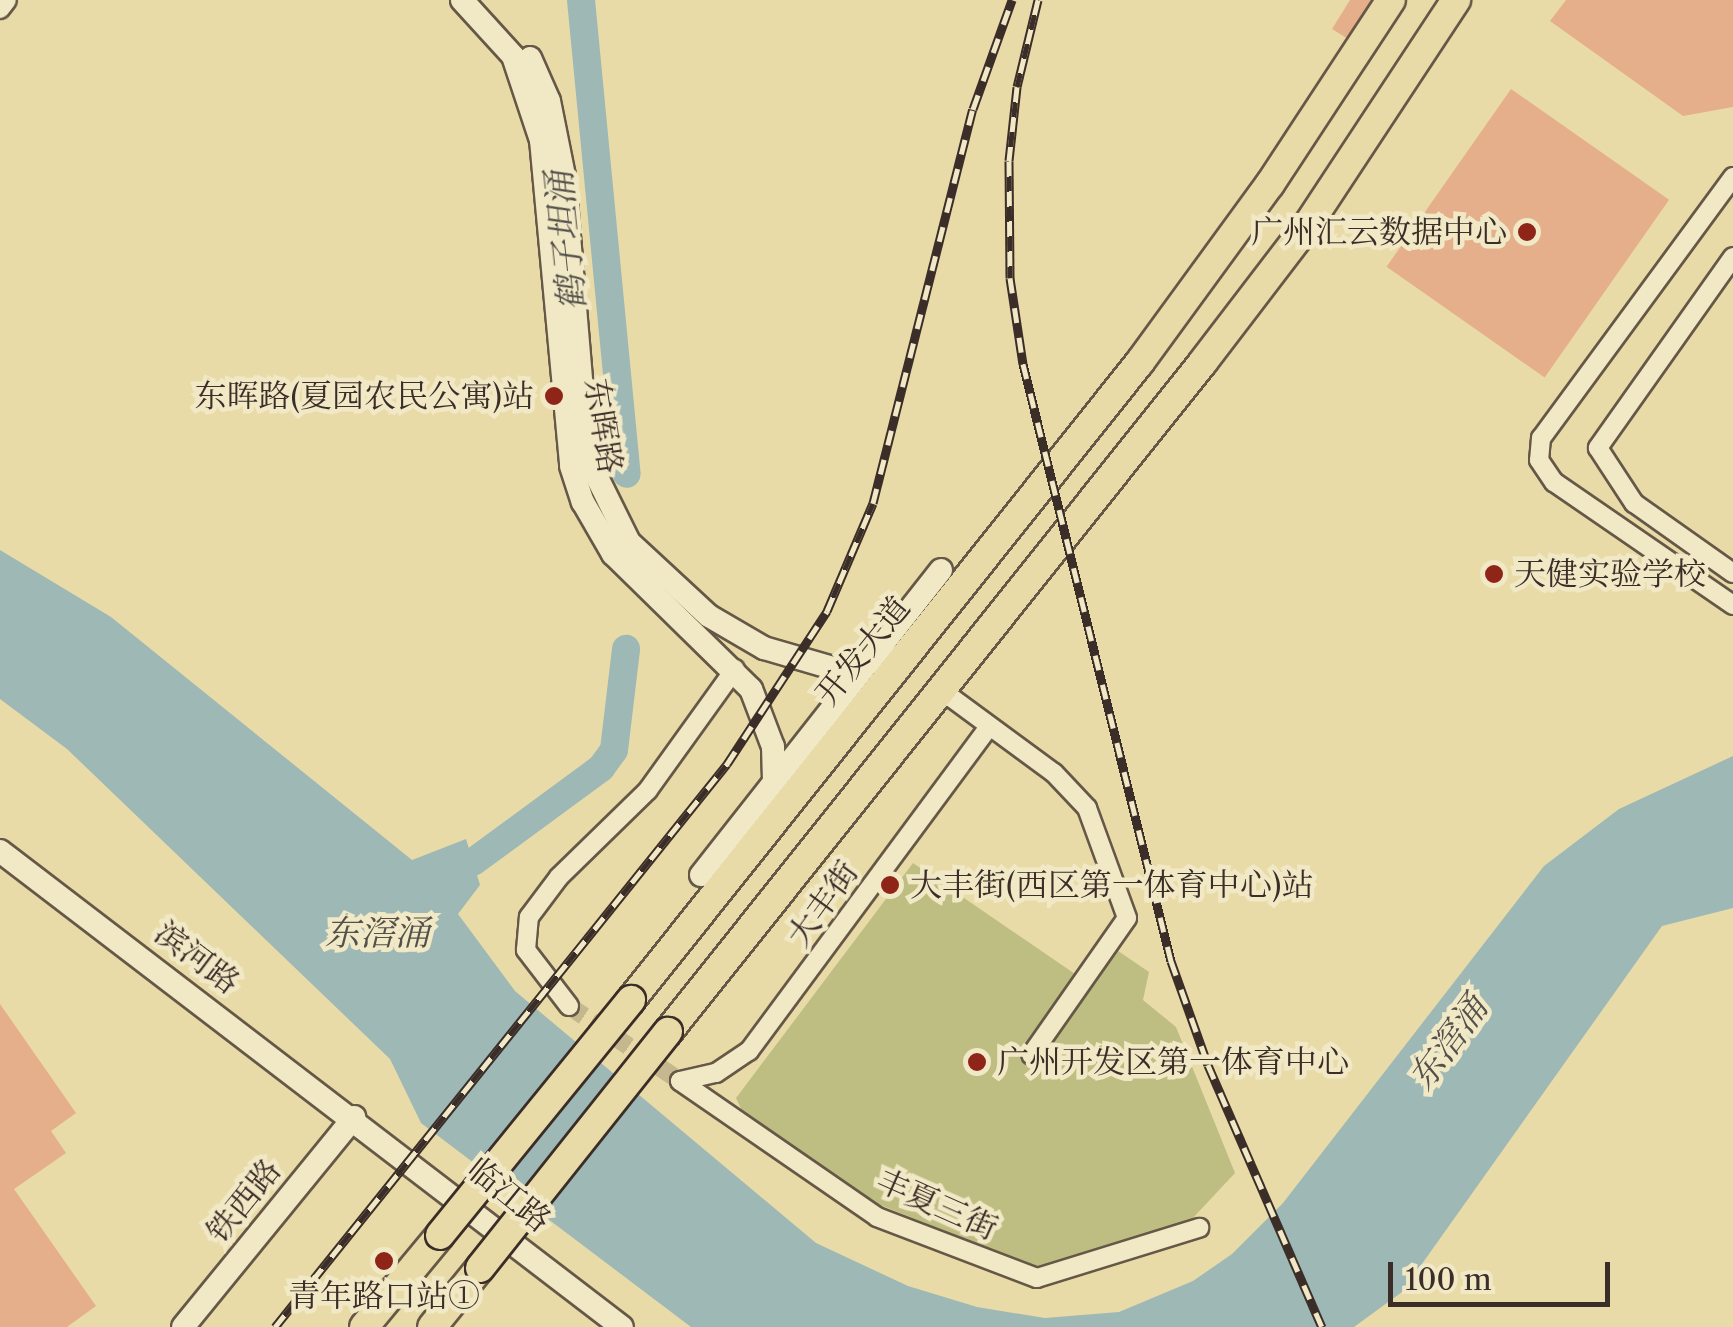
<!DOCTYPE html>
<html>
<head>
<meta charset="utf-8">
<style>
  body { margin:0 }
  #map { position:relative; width:1733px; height:1327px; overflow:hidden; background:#e9dba8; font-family:"Libre Caslon Text","Noto Serif SC",serif }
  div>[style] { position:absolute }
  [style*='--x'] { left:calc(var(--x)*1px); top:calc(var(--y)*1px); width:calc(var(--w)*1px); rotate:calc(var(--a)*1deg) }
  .green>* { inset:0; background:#bebe83 }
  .water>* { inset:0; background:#9db8b5 }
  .river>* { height:28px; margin:-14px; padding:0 14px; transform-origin:14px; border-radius:14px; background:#9db8b5 }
  .building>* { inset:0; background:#e6af8b; transform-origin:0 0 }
  .minor-tunnel>* { height:18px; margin-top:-9px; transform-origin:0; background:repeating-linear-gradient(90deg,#c6b88e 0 18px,transparent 0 27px) }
  .roads { filter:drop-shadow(2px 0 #665847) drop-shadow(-2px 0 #665847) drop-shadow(0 2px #665847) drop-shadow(0 -2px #665847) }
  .minor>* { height:18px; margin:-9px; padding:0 9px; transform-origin:9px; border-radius:9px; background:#f1e8c6 }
  .tertiary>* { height:22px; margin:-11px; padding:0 11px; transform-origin:11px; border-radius:11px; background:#f1e8c6 }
  .primary>* { height:28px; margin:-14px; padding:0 14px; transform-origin:14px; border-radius:14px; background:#e9dba8 }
  .rail>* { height:9px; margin-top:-4.5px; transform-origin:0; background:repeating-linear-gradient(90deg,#f1e8c6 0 15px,#3b2d27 0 30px); box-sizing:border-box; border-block:2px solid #3b2d27 }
  .bridges { filter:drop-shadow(2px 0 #3b2d27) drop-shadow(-2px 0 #3b2d27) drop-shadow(0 2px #3b2d27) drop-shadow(0 -2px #3b2d27) }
  .primary-bridge>* { height:28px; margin:-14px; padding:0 14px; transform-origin:14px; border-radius:14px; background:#e9dba8 }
  .dots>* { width:28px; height:28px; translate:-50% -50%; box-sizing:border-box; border:5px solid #f1e8c6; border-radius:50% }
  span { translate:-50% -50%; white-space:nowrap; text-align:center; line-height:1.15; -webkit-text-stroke:9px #f1e8c6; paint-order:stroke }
  .poi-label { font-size:32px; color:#3b2d27 }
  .right { translate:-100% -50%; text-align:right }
  .left { translate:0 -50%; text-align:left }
  .street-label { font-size:32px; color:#3b2d27 }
  .water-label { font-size:35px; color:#54504a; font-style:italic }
  .scale { position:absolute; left:1388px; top:1262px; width:222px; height:45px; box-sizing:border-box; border:5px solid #3b2d27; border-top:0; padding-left:12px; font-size:30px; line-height:35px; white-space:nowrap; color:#3b2d27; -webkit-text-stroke:8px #f1e8c6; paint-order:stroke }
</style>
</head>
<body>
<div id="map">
  <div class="green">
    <div style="clip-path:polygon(913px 863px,1078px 976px,1105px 942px,1149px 972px,1143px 1000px,1176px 1027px,1235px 1173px,1192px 1219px,1039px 1269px,873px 1202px,742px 1111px,736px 1098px)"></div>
  </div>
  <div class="water">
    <div style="clip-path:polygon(0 550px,111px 617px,412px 860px,466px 839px,480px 885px,458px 914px,515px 991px,816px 1243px,908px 1286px,977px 1307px,1045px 1318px,1119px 1312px,1193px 1281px,1232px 1254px,1283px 1203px,1544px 866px,1619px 809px,1733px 756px,1733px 908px,1662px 926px,1402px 1292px,1354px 1327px,691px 1327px,421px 1123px,390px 1059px,67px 749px,0 699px)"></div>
  </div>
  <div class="river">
    <div style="--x:581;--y:0;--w:476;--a:84.5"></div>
    <div style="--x:473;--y:862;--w:159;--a:-36.3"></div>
    <div style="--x:601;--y:768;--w:22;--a:-54"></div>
    <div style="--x:614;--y:750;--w:102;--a:-83.2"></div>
  </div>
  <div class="building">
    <div style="clip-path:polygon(1350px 0,1408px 0,1374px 55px,1332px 29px)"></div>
    <div style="clip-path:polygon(1566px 0,1733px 0,1733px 107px,1683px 116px,1550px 21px)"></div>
    <div style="left:1511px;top:89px;width:193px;height:217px;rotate:35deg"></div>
    <div style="clip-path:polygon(0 1004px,76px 1113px,51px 1131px,66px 1153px,14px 1189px,96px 1306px,67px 1327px,0 1327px)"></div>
  </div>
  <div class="minor-tunnel">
    <div style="--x:569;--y:1006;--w:134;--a:34"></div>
  </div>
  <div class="roads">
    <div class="minor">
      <div style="--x:0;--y:9;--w:11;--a:-52"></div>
      <div style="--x:1733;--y:177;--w:324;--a:126.3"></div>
      <div style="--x:1541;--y:438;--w:22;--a:95"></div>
      <div style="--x:1539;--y:460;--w:27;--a:56"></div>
      <div style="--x:1554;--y:482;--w:217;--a:34.5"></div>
      <div style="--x:1733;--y:257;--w:234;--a:125.3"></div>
      <div style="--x:1598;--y:448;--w:66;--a:56.8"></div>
      <div style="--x:1634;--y:503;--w:121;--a:35.3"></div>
      <div style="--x:941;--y:690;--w:140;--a:36.3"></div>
      <div style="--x:1054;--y:773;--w:48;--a:46.7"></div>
      <div style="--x:1087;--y:808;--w:117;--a:70"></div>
      <div style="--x:1127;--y:918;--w:167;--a:125"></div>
      <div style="--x:569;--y:1006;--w:71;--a:-127.5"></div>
      <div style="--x:526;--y:950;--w:33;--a:-85"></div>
      <div style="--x:529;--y:917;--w:50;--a:-53.1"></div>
      <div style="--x:559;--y:877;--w:124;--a:-44.3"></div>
      <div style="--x:648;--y:790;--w:149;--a:-54.3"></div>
      <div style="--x:680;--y:1081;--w:239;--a:34.6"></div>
      <div style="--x:877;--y:1217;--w:171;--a:20.9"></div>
      <div style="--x:1037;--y:1278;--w:170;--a:-17.2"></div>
      <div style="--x:680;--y:1081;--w:37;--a:-13"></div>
      <div style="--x:716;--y:1073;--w:40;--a:-34"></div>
      <div style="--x:749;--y:1051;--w:403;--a:-53.5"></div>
    </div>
    <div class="tertiary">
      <div style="--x:462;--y:0;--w:76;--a:47.7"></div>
      <div style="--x:513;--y:56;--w:89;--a:71.6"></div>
      <div style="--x:541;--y:140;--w:327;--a:84.7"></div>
      <div style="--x:571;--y:466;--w:38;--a:72"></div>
      <div style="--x:583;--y:502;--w:60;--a:60"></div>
      <div style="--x:613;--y:554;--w:193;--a:44.4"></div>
      <div style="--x:751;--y:689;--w:62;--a:69.2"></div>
      <div style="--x:773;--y:747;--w:68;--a:88.3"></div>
      <div style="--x:530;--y:58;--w:47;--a:66.2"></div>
      <div style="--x:549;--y:101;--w:76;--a:78.7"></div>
      <div style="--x:564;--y:176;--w:284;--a:85.2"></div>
      <div style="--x:588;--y:459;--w:93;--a:63.7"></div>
      <div style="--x:629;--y:542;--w:109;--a:42.8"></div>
      <div style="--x:709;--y:616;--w:64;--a:30.2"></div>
      <div style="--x:764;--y:648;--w:72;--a:16.2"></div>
      <div style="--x:833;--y:668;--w:71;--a:-8.9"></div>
      <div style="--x:0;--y:851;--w:783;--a:37.43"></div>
      <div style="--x:701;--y:875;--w:388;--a:-51.8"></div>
      <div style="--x:183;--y:1327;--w:271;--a:-50.8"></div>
    </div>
    <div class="primary">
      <div style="--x:631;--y:1000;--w:816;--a:-51.42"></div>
      <div style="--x:1140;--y:362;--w:220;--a:-53.9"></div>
      <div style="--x:1270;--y:184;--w:220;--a:-56.7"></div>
      <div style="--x:668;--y:1032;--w:857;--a:-51.39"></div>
      <div style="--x:1203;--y:362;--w:171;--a:-52.6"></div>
      <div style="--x:1307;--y:226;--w:271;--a:-56.6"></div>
      <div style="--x:364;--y:1327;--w:119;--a:-50.4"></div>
      <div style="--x:432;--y:1327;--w:76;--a:-50.9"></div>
    </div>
  </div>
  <div class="rail">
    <div style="--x:1038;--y:0;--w:89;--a:103.6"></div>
    <div style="--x:1017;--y:87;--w:74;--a:96.2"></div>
    <div style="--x:1009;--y:161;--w:117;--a:89.5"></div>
    <div style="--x:1010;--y:278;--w:87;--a:81.4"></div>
    <div style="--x:1023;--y:364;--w:615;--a:76.08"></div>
    <div style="--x:1171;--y:961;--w:110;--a:70.4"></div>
    <div style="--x:1208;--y:1065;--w:286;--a:66.5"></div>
    <div style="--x:275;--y:1327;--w:722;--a:-51.24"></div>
    <div style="--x:727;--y:764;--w:183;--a:-56.8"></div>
    <div style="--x:827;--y:611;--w:117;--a:-66.9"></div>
    <div style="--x:873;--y:503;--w:406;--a:-75.8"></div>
    <div style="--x:973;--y:109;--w:116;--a:-70.3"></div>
  </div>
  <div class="bridges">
    <div class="primary-bridge">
      <div style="--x:440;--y:1235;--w:303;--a:-50.9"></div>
      <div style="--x:480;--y:1268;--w:302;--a:-51.5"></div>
    </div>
  </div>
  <div class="dots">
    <div style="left:1527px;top:232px;background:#8f2418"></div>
    <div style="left:554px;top:396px;background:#8f2418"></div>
    <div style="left:1494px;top:574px;background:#8f2418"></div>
    <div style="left:890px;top:885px;background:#8f2418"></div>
    <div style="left:977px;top:1062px;background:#8f2418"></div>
    <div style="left:384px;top:1261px;background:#8f2418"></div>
  </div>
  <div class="poi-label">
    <span class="right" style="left:1507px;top:232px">广州汇云数据中心</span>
    <span class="right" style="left:534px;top:396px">东晖路(夏园农民公寓)站</span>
    <span class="left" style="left:1514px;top:574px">天健实验学校</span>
    <span class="left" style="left:910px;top:885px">大丰街(西区第一体育中心)站</span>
    <span class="left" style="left:997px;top:1062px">广州开发区第一体育中心</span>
    <span style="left:384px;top:1296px">青年路口站①</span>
  </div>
  <div class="street-label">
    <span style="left:603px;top:426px;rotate:81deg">东晖路</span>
    <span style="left:863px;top:651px;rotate:-51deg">开发大道</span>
    <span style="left:823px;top:904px;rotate:-54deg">大丰街</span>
    <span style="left:197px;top:958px;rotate:37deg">滨河路</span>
    <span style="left:509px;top:1195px;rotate:39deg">临江路</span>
    <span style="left:244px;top:1201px;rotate:-51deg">铁西路</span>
    <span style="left:937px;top:1205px;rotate:24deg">丰夏三街</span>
  </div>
  <div class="water-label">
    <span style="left:566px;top:241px;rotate:-96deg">鹤子坦涌</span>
    <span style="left:377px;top:933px">东滘涌</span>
    <span style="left:1448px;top:1043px;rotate:-54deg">东滘涌</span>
  </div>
  <div class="scale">100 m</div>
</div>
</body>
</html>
